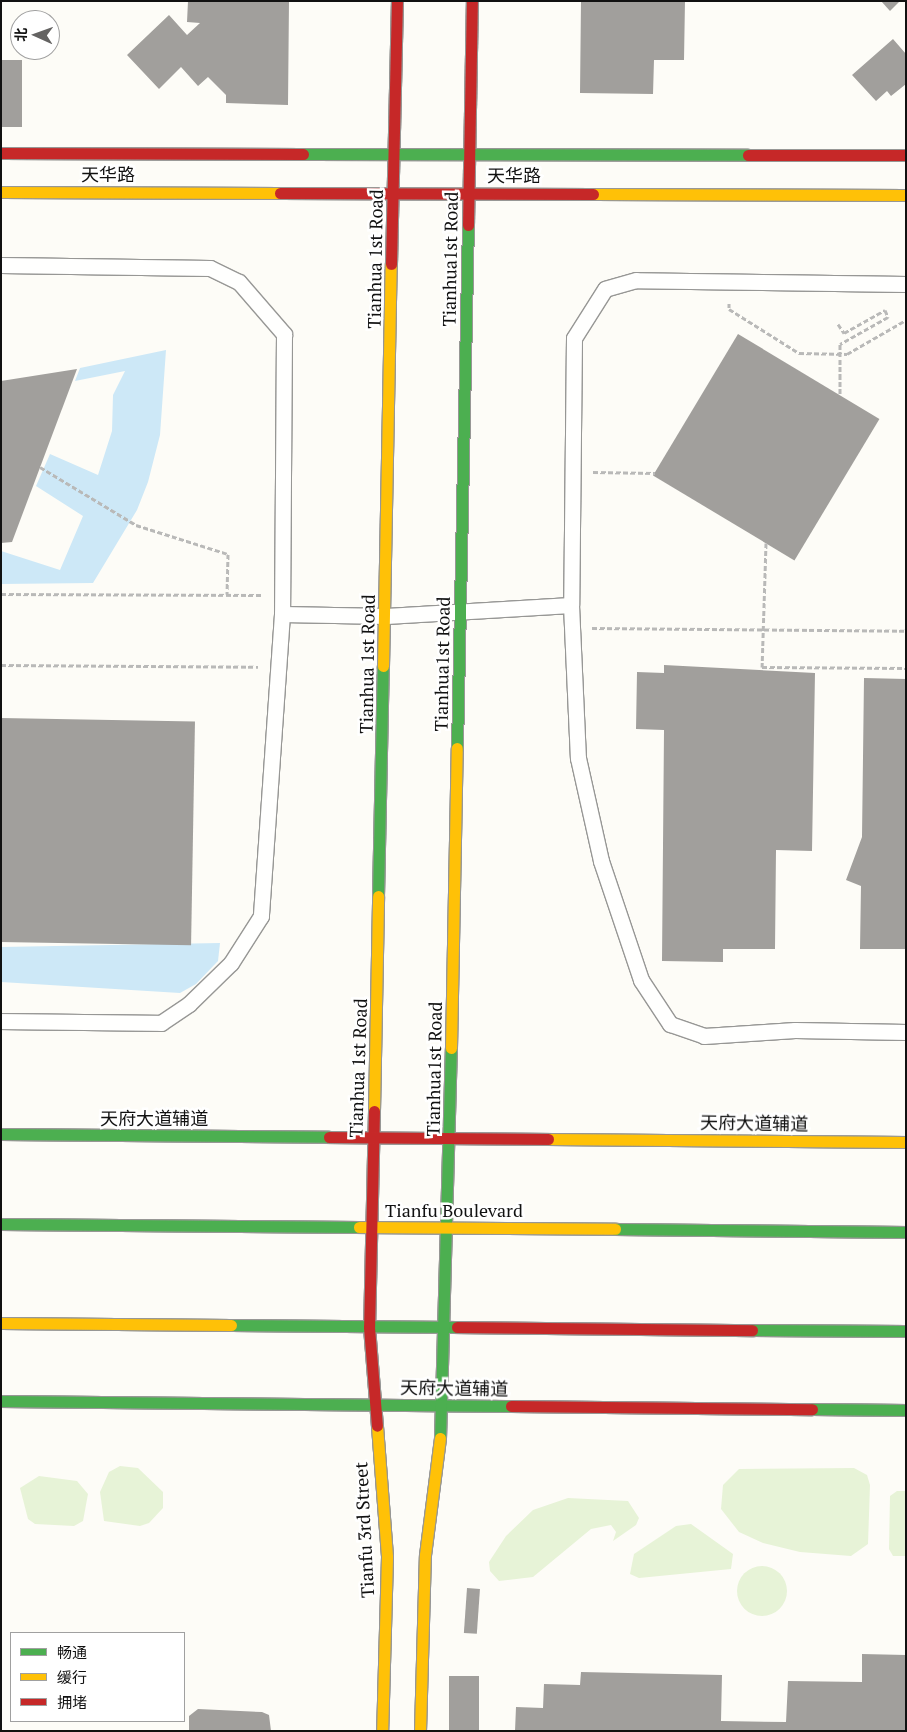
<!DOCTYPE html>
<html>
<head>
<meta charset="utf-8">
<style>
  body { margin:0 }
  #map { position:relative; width:907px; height:1732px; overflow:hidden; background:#fdfcf7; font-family:"PT Serif","Noto Sans SC",serif }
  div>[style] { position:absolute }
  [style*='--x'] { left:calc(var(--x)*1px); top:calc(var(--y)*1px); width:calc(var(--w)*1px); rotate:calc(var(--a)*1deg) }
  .green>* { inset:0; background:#e7f3d7 }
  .round { border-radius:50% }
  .water>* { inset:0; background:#cde8f7 }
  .building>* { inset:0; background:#a19f9c; transform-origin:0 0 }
  .path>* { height:3px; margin-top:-1.5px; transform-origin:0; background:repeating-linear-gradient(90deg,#b9b9b8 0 5px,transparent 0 7.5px) }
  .roads { filter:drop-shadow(1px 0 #979795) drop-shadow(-1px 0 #979795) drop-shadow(0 1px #979795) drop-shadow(0 -1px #979795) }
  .lane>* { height:15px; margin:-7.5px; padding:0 7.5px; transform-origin:7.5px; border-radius:7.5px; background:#fffffe }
  .fast>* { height:11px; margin:-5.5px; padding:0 5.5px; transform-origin:5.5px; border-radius:5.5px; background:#4caf50 }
  .slow>* { height:11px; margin:-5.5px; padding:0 5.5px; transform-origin:5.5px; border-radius:5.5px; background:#ffc107 }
  .jam>* { height:11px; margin:-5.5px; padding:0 5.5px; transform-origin:5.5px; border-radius:5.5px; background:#c62828 }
  .path-bridge>* { height:3px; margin-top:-1.5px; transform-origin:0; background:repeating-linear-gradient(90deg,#b9b9b8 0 5px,transparent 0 7.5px) }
  span { translate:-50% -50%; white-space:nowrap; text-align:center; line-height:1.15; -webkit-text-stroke:5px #fff; paint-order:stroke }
  .street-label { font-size:18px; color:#111 }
  .frame { position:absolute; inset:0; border:2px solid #111; pointer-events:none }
  .legend { position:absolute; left:10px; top:1632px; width:175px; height:90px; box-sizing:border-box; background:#fff; border:1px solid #a0a0a0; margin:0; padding:6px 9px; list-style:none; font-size:15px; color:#111 }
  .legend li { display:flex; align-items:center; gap:10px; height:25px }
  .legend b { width:25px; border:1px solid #a0a0a0 }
  .north { position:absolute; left:10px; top:10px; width:50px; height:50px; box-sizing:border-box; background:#fff; border:1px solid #a0a0a0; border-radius:50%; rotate:272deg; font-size:14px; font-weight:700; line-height:20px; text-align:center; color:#111 }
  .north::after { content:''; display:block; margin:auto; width:18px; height:22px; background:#646362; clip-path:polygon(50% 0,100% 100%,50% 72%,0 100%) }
</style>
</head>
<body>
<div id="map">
  <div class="green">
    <div style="clip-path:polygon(120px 1466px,138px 1468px,163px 1492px,163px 1508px,149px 1523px,140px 1526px,104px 1521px,100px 1492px,109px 1472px)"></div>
    <div style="clip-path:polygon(854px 1468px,867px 1475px,870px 1485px,868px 1544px,851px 1556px,800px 1552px,763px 1543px,739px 1532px,721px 1509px,723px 1485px,739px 1469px)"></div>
    <div style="clip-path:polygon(39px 1476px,77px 1481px,88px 1494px,83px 1521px,74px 1526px,35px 1524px,28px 1519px,20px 1488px)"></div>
    <div style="clip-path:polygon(897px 1491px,906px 1491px,906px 1556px,893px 1556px,889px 1549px,890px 1496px)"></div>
    <div style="clip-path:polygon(568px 1498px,628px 1501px,639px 1518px,636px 1525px,613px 1541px,616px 1532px,611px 1525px,591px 1529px,533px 1577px,499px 1581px,490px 1571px,489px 1562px,506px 1536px,533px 1510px)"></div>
    <div style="clip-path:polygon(691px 1524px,733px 1554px,731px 1569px,639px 1578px,630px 1574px,634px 1554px,676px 1526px)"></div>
    <div class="round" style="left:737px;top:1566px;width:50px;height:50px"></div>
  </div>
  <div class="water">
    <div style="clip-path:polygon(166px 350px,160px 435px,148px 482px,137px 510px,93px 583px,1px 584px,1px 551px,60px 570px,83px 516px,36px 486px,50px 454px,98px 475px,112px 431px,113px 395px,125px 371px,75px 381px,80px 368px)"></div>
    <div style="clip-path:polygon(220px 943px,218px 961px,196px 984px,180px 993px,1px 982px,1px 947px)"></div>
  </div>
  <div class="building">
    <div style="clip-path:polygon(188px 1px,289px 1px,288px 105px,226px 103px,226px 95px,208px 77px,198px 86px,181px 67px,159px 89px,127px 55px,169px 15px,187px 35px,200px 23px,187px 22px)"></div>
    <div style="clip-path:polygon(581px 1px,685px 1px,684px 60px,654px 60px,653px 94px,580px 93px)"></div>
    <div style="clip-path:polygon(881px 1px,900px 1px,890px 11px)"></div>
    <div style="clip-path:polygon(893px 39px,906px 54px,906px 84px,891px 96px,887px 91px,876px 101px,852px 75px)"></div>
    <div style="left:1px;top:60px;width:21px;height:67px"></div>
    <div style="left:738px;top:334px;width:165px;height:165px;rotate:31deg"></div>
    <div style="clip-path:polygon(77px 369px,12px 542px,1px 543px,1px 381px)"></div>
    <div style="clip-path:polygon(664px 665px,815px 673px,812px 851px,776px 850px,775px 949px,723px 949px,723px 962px,662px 961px,664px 730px,636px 729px,637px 672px,664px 673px)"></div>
    <div style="clip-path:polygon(864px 678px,906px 679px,906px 949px,860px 949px,861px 886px,846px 880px,862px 837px)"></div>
    <div style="left:1px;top:718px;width:194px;height:224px;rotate:1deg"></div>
    <div style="left:467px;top:1588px;width:13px;height:45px;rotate:4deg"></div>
    <div style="clip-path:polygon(862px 1654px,906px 1655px,906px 1731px,515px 1731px,516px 1707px,543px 1708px,544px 1684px,580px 1685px,581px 1672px,722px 1675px,721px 1721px,786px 1722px,788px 1681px,862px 1682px)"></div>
    <div style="left:449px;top:1676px;width:30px;height:55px"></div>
    <div style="clip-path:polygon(198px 1709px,262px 1712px,269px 1715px,271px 1731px,189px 1731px,189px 1716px)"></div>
  </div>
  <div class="path">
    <div style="--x:729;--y:303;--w:6;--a:90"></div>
    <div style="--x:729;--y:309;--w:83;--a:32.2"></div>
    <div style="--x:799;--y:353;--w:48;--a:1.2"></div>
    <div style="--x:847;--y:354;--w:68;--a:-30"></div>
    <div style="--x:838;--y:324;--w:11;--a:56"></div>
    <div style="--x:844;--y:333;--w:47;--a:-29.3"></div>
    <div style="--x:885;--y:310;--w:8;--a:67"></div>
    <div style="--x:888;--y:317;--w:55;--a:150.6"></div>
    <div style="--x:840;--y:344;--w:52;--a:90"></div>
    <div style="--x:40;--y:467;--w:112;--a:31.1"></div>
    <div style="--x:136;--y:525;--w:96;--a:17.5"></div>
    <div style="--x:228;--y:554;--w:40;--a:91.4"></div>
    <div style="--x:593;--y:472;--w:62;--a:0.9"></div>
    <div style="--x:1;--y:594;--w:260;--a:0.2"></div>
    <div style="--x:592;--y:628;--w:314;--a:0.5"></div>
    <div style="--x:1;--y:665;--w:257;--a:0.4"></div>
  </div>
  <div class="roads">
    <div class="lane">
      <div style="--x:1;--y:265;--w:209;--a:0.8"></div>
      <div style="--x:210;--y:268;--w:32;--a:26"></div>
      <div style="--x:239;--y:282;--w:69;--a:49.1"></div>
      <div style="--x:284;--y:334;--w:280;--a:90.4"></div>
      <div style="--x:282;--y:614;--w:303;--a:94"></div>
      <div style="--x:261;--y:916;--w:56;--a:122.6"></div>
      <div style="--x:231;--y:963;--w:59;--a:135.7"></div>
      <div style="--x:189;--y:1004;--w:34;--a:146"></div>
      <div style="--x:161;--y:1023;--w:160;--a:-179.3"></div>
      <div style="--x:906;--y:284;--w:270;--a:-179.2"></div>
      <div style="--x:636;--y:280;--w:32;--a:164"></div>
      <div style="--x:605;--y:289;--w:58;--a:122.3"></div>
      <div style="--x:574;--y:338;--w:267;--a:90.6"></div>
      <div style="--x:571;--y:605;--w:153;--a:87.4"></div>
      <div style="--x:578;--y:758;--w:106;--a:77.4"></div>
      <div style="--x:601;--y:861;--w:126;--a:71.4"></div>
      <div style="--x:641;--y:980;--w:53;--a:56.6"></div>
      <div style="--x:670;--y:1024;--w:36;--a:19"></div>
      <div style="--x:704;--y:1036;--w:91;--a:-3.8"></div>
      <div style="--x:795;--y:1030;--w:111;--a:1"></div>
      <div style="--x:282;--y:614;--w:104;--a:1.1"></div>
      <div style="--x:386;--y:616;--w:185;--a:-3.4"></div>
    </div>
    <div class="fast">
      <div style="--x:303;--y:154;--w:445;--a:0.1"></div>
      <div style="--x:457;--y:748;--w:523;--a:-88.8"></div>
      <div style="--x:378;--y:896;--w:230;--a:-88.8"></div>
      <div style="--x:1;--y:1134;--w:328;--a:0.5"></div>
      <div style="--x:1;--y:1224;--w:358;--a:0.5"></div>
      <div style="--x:615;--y:1229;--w:291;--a:0.6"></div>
      <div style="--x:231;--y:1325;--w:226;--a:0.5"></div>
      <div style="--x:752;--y:1330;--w:154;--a:0.4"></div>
      <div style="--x:1;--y:1401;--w:510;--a:0.56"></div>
      <div style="--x:812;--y:1409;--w:94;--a:0.6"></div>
      <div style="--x:440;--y:1438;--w:390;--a:-88.4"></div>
    </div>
    <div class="slow">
      <div style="--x:1;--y:192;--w:279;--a:0.2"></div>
      <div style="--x:593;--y:194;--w:313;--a:0.2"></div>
      <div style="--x:383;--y:666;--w:402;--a:-88.9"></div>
      <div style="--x:451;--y:1048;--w:300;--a:-88.9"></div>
      <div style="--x:374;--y:1111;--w:215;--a:-88.9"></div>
      <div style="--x:548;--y:1139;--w:358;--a:0.5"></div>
      <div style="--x:359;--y:1227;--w:256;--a:0.4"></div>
      <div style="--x:1;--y:1323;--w:230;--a:0.5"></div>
      <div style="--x:377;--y:1426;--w:131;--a:85.6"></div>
      <div style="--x:387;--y:1557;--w:174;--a:91.6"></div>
      <div style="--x:420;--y:1731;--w:176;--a:-88.4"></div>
      <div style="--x:425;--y:1555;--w:118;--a:-82.7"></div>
    </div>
    <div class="jam">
      <div style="--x:1;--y:153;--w:302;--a:0.2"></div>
      <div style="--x:748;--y:155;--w:158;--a:0"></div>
      <div style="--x:280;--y:193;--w:313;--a:0.2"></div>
      <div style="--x:468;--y:225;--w:224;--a:-89"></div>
      <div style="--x:391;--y:264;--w:263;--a:-88.7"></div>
      <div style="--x:374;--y:1111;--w:216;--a:91.3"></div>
      <div style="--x:369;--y:1327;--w:99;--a:85.4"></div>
      <div style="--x:329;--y:1137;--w:219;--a:0.5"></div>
      <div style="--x:457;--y:1327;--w:295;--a:0.6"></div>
      <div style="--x:511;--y:1406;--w:301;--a:0.6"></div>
    </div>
  </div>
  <div class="path-bridge">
    <div style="--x:766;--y:543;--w:124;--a:91.8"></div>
    <div style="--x:762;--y:667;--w:144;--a:0.4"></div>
  </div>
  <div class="street-label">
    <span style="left:108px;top:174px">天华路</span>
    <span style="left:514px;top:175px">天华路</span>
    <span style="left:375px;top:259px;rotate:-89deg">Tianhua 1st Road</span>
    <span style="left:450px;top:259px;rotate:-89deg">Tianhua1st Road</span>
    <span style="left:367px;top:664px;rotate:-89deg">Tianhua 1st Road</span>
    <span style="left:442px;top:664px;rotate:-89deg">Tianhua1st Road</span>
    <span style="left:358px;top:1068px;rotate:-88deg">Tianhua 1st Road</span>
    <span style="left:434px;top:1069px;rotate:-89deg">Tianhua1st Road</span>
    <span style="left:154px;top:1118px">天府大道辅道</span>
    <span style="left:754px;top:1123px;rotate:1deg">天府大道辅道</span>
    <span style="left:454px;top:1210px">Tianfu Boulevard</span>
    <span style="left:454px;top:1388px;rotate:1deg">天府大道辅道</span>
    <span style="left:364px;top:1530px;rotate:-93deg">Tianfu 3rd Street</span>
  </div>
  <div class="frame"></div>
  <ul class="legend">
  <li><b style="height:6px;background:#4caf50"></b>畅通</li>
  <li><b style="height:6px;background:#ffc107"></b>缓行</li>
  <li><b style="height:6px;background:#c62828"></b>拥堵</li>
  </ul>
  <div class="north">北</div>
</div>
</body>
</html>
